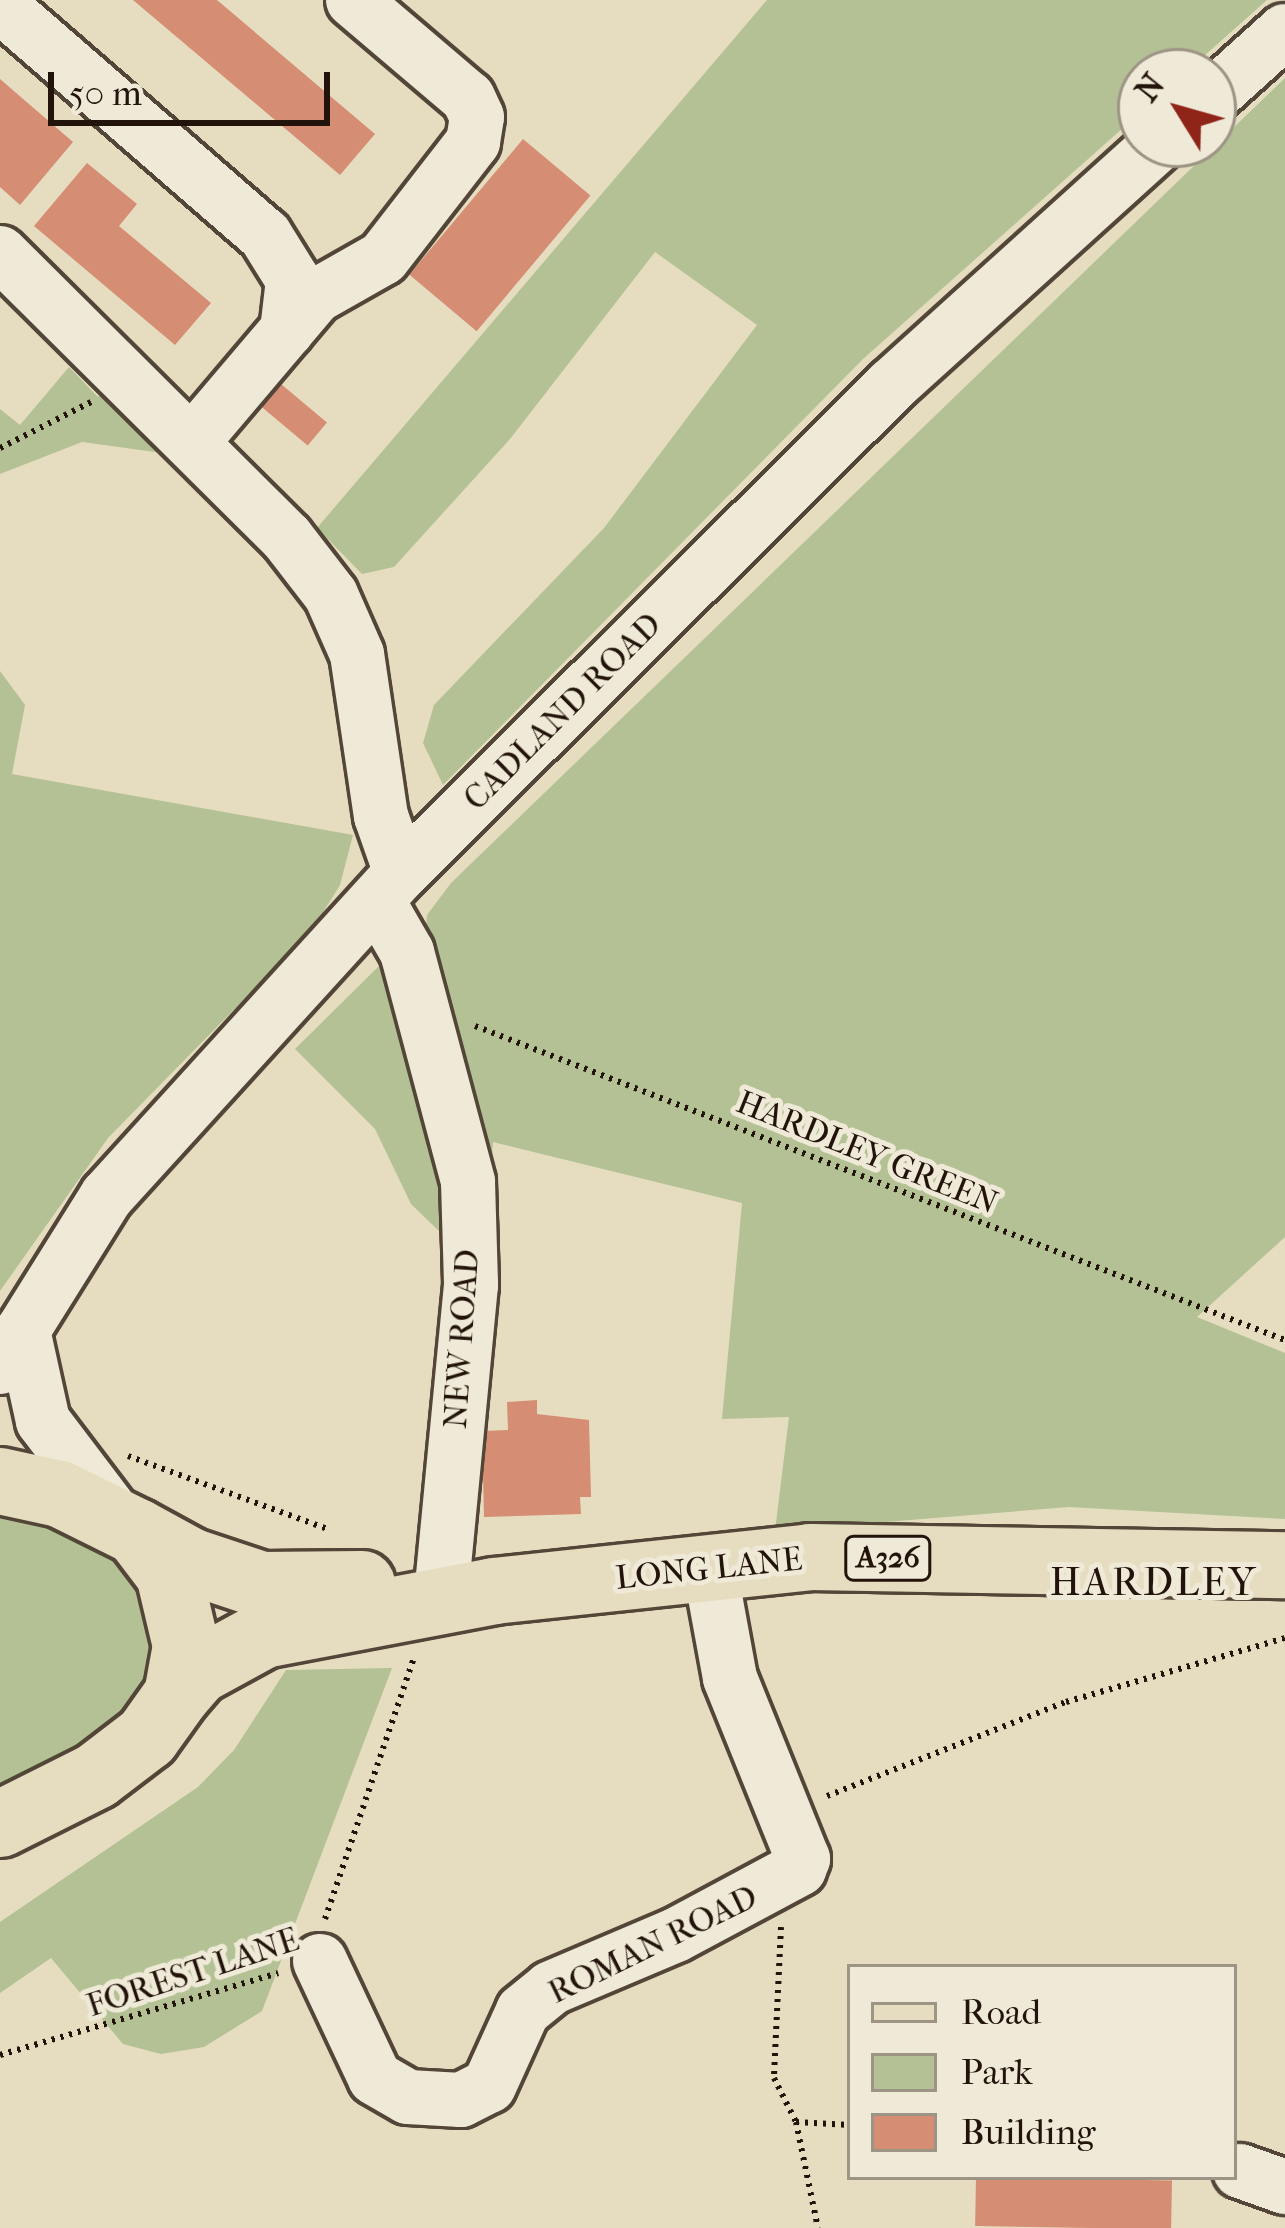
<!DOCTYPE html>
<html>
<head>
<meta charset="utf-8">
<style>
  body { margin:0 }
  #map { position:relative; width:1285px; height:2228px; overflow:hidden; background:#e6ddc1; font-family:"IM FELL French Canon",serif }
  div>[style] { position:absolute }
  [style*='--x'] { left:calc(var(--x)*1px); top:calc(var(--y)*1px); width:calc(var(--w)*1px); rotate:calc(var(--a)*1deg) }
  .green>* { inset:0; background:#b3c194 }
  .building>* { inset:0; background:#d58d73; transform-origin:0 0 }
  .path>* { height:6px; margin-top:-3px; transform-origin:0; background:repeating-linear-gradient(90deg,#22140a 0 3px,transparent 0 9px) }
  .roads { filter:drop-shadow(3px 0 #534638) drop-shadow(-3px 0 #534638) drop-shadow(0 3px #534638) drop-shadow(0 -3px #534638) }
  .minor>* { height:54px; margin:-27px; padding:0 27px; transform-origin:27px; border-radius:27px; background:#efe9d7 }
  .major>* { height:66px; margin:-33px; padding:0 33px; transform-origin:33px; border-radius:33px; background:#e6ddc1 }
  span { translate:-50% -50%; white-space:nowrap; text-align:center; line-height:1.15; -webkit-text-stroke:10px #efe9d7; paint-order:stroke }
  .shield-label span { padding:3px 9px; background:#efe9d7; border:3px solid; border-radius:9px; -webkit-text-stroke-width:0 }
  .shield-label { font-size:30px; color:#22140a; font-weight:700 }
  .street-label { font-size:33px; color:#22140a }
  .quarter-label { font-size:39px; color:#22140a; letter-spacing:3px }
  .legend { position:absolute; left:847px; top:1964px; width:390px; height:216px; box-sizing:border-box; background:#efe9d7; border:3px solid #9d9485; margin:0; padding:15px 21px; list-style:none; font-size:36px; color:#22140a }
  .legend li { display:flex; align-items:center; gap:24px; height:60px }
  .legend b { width:60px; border:3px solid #9d9485 }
  .north { position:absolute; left:1117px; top:48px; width:120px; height:120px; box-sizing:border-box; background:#efe9d7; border:3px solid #9d9485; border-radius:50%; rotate:307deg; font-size:33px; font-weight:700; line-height:48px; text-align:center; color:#22140a }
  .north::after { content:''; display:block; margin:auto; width:42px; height:54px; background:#8f2418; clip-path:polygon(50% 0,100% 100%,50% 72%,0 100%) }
  .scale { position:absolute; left:48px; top:72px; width:282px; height:54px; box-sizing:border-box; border:6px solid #22140a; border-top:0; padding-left:15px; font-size:36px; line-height:42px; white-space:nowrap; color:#22140a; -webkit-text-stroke:9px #efe9d7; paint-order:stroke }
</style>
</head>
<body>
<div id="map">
  <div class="green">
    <div style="clip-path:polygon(767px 0,1267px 0,1186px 72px,1141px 72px,1141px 112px,863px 359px,443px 785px,423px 743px,434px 705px,604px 528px,757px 325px,655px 252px,510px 439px,394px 567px,362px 574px,317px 528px)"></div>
    <div style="clip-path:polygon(1285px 78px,1285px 1237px,1197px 1317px,1285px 1353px,1285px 1519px,1069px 1507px,775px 1531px,789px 1417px,722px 1419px,742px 1203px,493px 1142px,484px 1263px,471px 1262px,411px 1204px,375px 1129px,295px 1049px,380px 965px,390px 967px,425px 940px,427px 915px,451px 883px)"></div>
    <div style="clip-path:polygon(69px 367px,98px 397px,110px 386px,177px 455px,82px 442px,0 474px,0 409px,20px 425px)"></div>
    <div style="clip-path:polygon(0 671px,25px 705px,12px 774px,353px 835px,340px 885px,312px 930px,108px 1138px,0 1291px)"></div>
    <div style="clip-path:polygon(0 1516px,58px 1520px,106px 1536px,166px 1624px,144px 1708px,0 1801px)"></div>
    <div style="clip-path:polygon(392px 1668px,262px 2011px,204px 2047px,161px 2054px,123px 2044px,51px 1958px,0 1993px,0 1922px,198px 1787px,234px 1750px,286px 1670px)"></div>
  </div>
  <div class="building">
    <div style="clip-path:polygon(133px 0,217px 0,375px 134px,340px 175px)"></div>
    <div style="clip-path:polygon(0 79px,73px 142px,20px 205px,0 187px)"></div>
    <div style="left:523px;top:139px;width:88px;height:177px;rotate:40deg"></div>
    <div style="clip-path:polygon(87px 163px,137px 204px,119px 226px,211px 303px,175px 345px,34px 226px)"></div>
    <div style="left:281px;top:384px;width:60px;height:30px;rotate:40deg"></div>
    <div style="clip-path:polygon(537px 1400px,537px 1414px,589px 1420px,591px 1497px,580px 1497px,581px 1514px,484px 1517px,482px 1431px,508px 1430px,507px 1402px)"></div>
    <div style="left:976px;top:2177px;width:196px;height:49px;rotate:1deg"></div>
  </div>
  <div class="path">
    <div style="--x:0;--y:448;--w:102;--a:-26.8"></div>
    <div style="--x:475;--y:1026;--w:869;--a:21.19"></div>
    <div style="--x:128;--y:1456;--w:215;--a:20.1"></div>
    <div style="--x:827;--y:1796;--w:257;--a:-21.5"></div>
    <div style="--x:1066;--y:1702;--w:228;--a:-16.3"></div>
    <div style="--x:325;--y:1919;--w:274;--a:-71.2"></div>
    <div style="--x:781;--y:1927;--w:151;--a:92.7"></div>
    <div style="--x:774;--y:2078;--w:49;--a:63.4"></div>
    <div style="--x:796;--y:2122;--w:108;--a:78.3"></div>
    <div style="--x:0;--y:2055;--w:290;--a:-16.4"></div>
    <div style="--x:796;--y:2122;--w:54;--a:3.2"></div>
  </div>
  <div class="roads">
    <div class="minor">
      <div style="--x:0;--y:5;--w:351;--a:41"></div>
      <div style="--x:265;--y:235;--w:53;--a:58.1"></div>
      <div style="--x:293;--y:280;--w:51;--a:96.7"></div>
      <div style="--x:1213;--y:96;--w:97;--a:-42.1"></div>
      <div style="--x:0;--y:253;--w:404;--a:44.8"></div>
      <div style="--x:287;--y:538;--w:72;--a:52.3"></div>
      <div style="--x:331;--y:595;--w:64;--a:66.2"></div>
      <div style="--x:357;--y:654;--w:164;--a:81.6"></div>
      <div style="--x:381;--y:816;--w:60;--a:70.7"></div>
      <div style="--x:193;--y:441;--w:190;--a:-49.7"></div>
      <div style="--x:316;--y:296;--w:77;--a:-29.6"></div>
      <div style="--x:383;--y:258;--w:147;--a:-52.2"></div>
      <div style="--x:473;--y:142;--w:25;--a:-81"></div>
      <div style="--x:477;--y:117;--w:21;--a:-115"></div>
      <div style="--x:468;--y:98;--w:151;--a:-139.6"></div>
      <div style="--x:377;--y:900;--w:60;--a:60"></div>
      <div style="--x:407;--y:952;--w:238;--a:75.1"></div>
      <div style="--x:468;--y:1182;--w:103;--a:88.3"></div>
      <div style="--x:471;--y:1285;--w:294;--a:95.5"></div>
      <div style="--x:23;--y:1330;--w:93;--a:77.6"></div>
      <div style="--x:43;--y:1421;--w:119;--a:52.8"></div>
      <div style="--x:0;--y:1367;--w:202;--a:-58"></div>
      <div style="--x:107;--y:1196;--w:437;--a:-47.7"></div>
      <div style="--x:401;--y:873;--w:692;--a:-44.82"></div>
      <div style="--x:892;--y:385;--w:360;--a:-42.1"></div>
      <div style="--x:320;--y:1961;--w:129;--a:64.8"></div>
      <div style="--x:375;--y:2078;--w:38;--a:30"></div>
      <div style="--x:408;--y:2097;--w:53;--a:3.2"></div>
      <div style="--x:461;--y:2100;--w:31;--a:-27"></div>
      <div style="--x:489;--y:2086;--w:82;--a:-65.6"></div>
      <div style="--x:523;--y:2011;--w:36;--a:-39"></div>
      <div style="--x:551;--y:1988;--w:136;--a:-23"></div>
      <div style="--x:676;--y:1935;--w:140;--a:-28.2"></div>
      <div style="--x:799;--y:1869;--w:11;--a:-68"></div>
      <div style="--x:803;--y:1859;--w:195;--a:-112"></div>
      <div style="--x:730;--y:1678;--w:111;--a:-100.4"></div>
      <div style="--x:1240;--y:2171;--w:48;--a:19.6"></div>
    </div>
    <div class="major">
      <div style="--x:0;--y:1481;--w:61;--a:12.2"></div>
      <div style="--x:60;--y:1494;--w:86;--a:26.3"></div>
      <div style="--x:137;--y:1532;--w:53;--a:52.7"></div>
      <div style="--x:169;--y:1574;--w:74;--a:76.7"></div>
      <div style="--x:186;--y:1646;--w:50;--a:100.4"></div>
      <div style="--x:177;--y:1695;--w:52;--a:125.5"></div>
      <div style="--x:147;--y:1737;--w:64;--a:142.6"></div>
      <div style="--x:96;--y:1776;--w:107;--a:153.4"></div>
      <div style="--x:137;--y:1532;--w:60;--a:28.7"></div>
      <div style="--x:190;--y:1561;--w:76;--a:18.4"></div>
      <div style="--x:262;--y:1585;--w:100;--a:-0.6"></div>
      <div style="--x:177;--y:1695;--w:32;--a:-49"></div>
      <div style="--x:198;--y:1671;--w:75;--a:-28.6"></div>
      <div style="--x:264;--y:1635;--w:234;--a:-10.8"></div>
      <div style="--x:494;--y:1591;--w:318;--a:-6.1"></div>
      <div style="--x:810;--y:1557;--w:475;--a:1"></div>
    </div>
  </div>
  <div class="shield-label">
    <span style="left:888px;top:1558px">A326</span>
  </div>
  <div class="street-label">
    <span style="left:563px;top:712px;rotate:-45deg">CADLAND ROAD</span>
    <span style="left:867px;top:1153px;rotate:22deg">HARDLEY GREEN</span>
    <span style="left:462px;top:1339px;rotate:-86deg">NEW ROAD</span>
    <span style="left:709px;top:1569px;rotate:-6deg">LONG LANE</span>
    <span style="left:653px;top:1945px;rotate:-26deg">ROMAN ROAD</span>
    <span style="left:193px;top:1973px;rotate:-18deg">FOREST LANE</span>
  </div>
  <div class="quarter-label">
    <span style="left:1154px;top:1582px">HARDLEY</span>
  </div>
  <ul class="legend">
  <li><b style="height:15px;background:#e6ddc1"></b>Road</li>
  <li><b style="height:33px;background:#b3c194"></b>Park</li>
  <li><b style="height:33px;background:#d58d73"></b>Building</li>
  </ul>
  <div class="north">N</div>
  <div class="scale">50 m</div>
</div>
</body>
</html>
